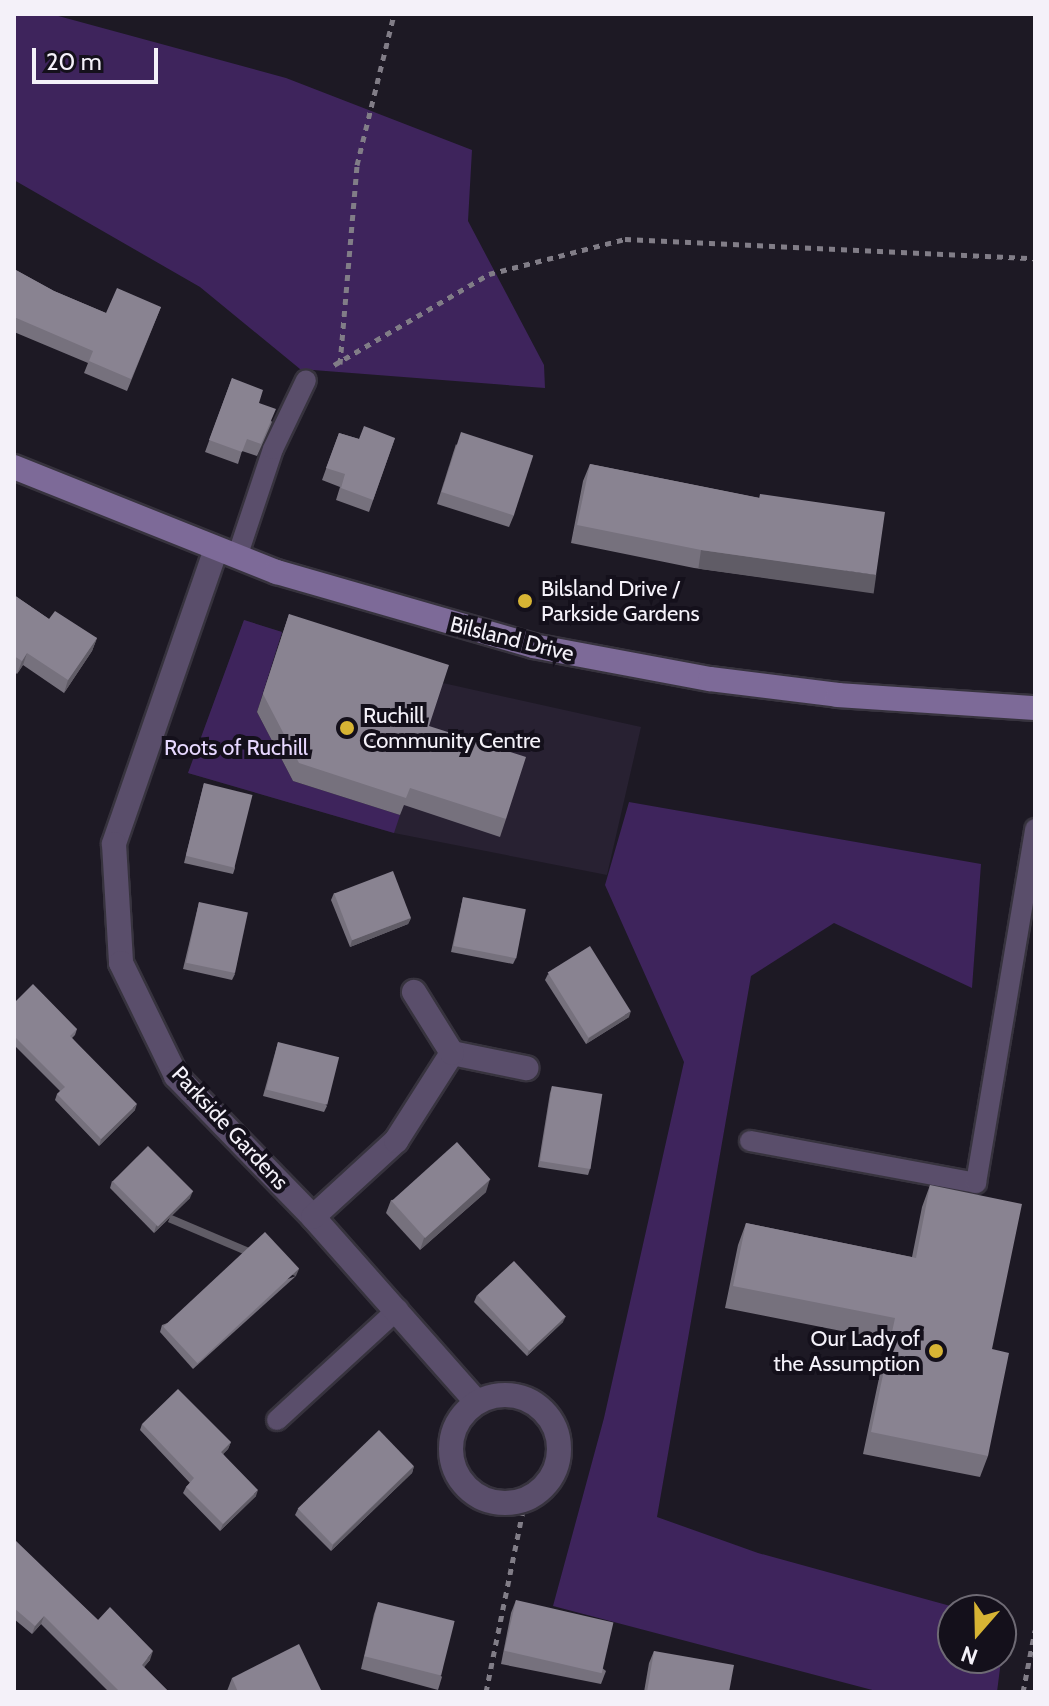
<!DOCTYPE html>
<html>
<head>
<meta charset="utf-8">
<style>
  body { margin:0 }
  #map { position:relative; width:1049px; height:1706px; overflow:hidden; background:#1d1924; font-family:Cabin,sans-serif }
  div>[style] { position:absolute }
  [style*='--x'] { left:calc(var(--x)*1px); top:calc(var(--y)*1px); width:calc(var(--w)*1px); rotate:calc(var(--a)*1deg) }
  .built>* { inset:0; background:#282132 }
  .green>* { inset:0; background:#3e245c }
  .path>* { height:5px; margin-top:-2.5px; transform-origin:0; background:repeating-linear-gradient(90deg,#817d87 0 6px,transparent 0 12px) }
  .roads { filter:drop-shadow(2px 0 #37333e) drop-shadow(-2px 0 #37333e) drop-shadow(0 2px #37333e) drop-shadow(0 -2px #37333e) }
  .service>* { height:20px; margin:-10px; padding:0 10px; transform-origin:10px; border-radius:10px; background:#5a4e6b }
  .minor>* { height:24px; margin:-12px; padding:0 12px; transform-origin:12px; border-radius:12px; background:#5a4e6b }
  .minor>.ring { margin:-12px; padding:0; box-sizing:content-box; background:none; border:24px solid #5a4e6b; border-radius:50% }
  .secondary>* { height:24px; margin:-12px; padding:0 12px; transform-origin:12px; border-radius:12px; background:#7d6a98 }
  .wall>* { inset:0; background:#76717d }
  .shaded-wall>* { inset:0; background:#605c66; transform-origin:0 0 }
  .building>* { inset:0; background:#898391; transform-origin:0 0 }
  .dots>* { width:22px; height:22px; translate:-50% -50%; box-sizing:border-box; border:4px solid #14101b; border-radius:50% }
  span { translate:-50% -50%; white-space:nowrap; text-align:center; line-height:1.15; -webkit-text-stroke:8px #14101b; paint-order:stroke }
  .poi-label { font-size:22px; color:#f4f1f9 }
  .left { translate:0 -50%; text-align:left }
  .right { translate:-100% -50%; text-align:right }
  .street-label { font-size:22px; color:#f4f1f9 }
  .park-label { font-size:22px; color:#e7d8ff }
  .frame { position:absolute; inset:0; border:16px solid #f4f1f9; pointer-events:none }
  .north { position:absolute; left:937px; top:1594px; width:80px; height:80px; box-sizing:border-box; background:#14101b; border:2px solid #6e6a74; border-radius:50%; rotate:200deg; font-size:22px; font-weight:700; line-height:32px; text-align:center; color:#f4f1f9 }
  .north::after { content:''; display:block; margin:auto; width:28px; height:36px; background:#d7b434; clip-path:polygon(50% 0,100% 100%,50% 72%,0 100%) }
  .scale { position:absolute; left:32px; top:48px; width:126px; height:36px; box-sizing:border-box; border:4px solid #f4f1f9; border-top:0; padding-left:10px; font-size:24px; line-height:28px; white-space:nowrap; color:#f4f1f9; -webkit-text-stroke:6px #14101b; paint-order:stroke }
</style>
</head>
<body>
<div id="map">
  <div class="built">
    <div style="clip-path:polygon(244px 620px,443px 683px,641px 727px,607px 875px,394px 833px,188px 773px)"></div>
  </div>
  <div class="green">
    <div style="clip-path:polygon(14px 14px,51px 14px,286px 78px,472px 150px,468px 221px,544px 365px,545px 388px,300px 369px,200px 287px,14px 180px)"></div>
    <div style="clip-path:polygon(244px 620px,282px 632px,257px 712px,293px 781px,400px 815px,394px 833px,188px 773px)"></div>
    <div style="clip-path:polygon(629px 802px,981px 864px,972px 988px,834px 923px,751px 976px,657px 1517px,758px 1553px,965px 1610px,953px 1610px,953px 1658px,1001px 1658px,1001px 1620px,1006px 1621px,997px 1692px,880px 1692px,553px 1606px,604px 1418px,684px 1062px,605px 885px)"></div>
  </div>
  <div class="path">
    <div style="--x:340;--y:364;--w:200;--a:-85.1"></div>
    <div style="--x:357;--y:165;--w:155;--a:-76.2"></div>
    <div style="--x:334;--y:365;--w:180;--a:-30.4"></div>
    <div style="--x:489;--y:274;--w:140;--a:-14.4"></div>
    <div style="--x:625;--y:239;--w:410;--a:2.7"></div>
    <div style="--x:486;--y:1692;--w:195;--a:-78.5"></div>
    <div style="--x:1023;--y:1692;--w:63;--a:-79"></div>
  </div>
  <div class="roads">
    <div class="service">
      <div style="--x:237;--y:557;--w:114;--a:-71.6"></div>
      <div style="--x:273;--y:449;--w:76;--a:-64.4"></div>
      <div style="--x:750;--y:1141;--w:230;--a:10.5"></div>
      <div style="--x:976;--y:1183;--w:359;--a:-80.5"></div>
      <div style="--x:277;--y:1420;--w:164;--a:-42.5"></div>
    </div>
    <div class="minor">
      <div style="--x:216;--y:549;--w:312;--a:109.1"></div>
      <div style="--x:114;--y:844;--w:119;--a:86.6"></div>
      <div style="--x:121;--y:963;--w:126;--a:64"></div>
      <div style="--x:176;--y:1076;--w:197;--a:45.8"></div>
      <div style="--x:313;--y:1217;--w:244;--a:48.5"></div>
      <div style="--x:452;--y:1053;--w:76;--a:11.5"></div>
      <div style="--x:313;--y:1217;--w:113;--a:-42.5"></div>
      <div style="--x:396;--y:1141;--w:104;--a:-57.5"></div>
      <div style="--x:452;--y:1053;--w:72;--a:-121.9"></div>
      <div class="ring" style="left:451px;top:1395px;width:84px;height:84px"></div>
    </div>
    <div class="secondary">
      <div style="--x:14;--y:467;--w:283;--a:21.8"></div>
      <div style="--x:277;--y:572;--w:266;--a:16.1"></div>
      <div style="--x:533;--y:646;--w:180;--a:10.6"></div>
      <div style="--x:710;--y:679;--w:129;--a:7.1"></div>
      <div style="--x:838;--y:695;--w:197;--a:3.8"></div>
    </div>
  </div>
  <div class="wall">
    <div style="clip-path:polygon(14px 269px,54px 291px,106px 313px,161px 307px,127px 391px,84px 373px,88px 363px,14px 332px)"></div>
    <div style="clip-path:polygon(232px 378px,259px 403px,272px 422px,257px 456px,242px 451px,238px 464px,205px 452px)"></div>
    <div style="clip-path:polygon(339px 433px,359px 439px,395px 438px,369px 512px,336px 500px,340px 487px,322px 480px)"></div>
    <div style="clip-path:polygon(456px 444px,514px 515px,509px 527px,437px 504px)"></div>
    <div style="clip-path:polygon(590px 464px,759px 498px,760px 494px,870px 592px,694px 568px,571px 543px,583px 481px)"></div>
    <div style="clip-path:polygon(14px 595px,49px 619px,97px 638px,92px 651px,64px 693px,23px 665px,17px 674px,14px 671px)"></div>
    <div style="clip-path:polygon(289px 614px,429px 726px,506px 819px,500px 837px,404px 805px,400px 815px,293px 781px,257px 712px)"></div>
    <div style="clip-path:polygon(204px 783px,235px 868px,233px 874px,184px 863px)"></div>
    <div style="clip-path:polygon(334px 893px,411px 918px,408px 924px,350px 947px,331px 900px)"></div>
    <div style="clip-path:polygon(463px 897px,516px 958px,513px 964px,451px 952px)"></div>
    <div style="clip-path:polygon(199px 902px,235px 974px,232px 980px,183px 969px)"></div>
    <div style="clip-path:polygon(548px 974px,629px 1017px,586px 1044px,545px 980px)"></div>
    <div style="clip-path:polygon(14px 1003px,77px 1029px,75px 1035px,72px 1038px,135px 1110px,99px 1146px,55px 1100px,57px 1094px,60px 1091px,14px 1045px)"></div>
    <div style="clip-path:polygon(278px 1042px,327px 1106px,324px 1112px,263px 1096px)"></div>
    <div style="clip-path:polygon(552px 1086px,590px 1169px,588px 1175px,538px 1167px,550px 1093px)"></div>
    <div style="clip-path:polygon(112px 1181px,190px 1198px,154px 1233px,110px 1188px)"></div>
    <div style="clip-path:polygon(930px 1185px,992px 1349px,988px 1456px,980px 1477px,863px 1454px,887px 1340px,725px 1308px,738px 1245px,746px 1223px,912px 1257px,922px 1207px)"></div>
    <div style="clip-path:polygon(486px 1192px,420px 1250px,386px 1213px,391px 1200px)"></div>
    <div style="clip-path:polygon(296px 1276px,193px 1369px,160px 1332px,162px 1325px)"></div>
    <div style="clip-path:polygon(477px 1295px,563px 1322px,527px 1356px,474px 1302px)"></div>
    <div style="clip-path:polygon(142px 1424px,231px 1442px,228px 1449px,223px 1454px,256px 1496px,220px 1531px,183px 1493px,186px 1487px,190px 1483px,140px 1430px)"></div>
    <div style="clip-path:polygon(414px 1466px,412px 1473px,331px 1551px,295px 1515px,298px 1509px)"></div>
    <div style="clip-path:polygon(14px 1542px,98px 1620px,150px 1660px,144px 1667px,169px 1692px,109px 1692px,41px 1624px,32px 1634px,14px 1619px)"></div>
    <div style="clip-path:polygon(516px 1600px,606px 1671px,601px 1684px,501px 1664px,511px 1613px)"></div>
    <div style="clip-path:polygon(378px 1602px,442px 1677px,438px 1690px,361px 1669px,374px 1614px)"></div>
    <div style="clip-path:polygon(654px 1651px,729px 1692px,644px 1692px,649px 1663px)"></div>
    <div style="clip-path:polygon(232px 1678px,322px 1692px,228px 1692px,227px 1691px)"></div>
  </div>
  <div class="shaded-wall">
    <div style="left:701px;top:550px;width:177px;height:19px;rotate:8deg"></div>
    <div style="clip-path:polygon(97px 638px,92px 651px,64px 693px,68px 680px)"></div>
    <div style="clip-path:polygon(27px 653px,23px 665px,17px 674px,22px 661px)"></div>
    <div style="clip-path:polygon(411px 918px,408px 924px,350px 947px,352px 940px)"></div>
    <div style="clip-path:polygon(631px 1011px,629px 1017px,586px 1044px,589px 1038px)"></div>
    <div style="clip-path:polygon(137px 1104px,135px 1110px,99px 1146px,101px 1139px)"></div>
    <div style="clip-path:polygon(490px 1179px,486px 1192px,420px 1250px,424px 1238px)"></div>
    <div style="clip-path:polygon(193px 1191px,190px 1198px,154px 1233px,156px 1226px)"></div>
    <div style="left:299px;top:1269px;width:8px;height:139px;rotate:113deg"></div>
    <div style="clip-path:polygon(566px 1316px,563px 1322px,527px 1356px,529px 1350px)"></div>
    <div style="clip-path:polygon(231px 1442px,228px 1449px,219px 1458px,221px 1452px)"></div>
    <div style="clip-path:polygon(414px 1466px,412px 1473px,331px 1551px,333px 1545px)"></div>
    <div style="clip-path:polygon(258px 1490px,256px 1496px,220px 1531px,223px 1524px)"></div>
    <div style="clip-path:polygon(44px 1616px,41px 1624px,32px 1634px,35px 1626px)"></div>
    <div style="clip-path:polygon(153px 1651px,150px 1660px,139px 1673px,142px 1665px)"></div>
  </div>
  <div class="building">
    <div style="clip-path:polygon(14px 269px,54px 291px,106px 313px,117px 288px,161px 307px,131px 379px,89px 361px,93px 351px,14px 317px)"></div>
    <div style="clip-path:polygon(232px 378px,263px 390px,259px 403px,276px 409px,261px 444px,247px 439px,242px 452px,209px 440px)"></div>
    <div style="clip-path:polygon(364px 426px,395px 438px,373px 500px,341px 488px,345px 474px,326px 468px,339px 433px,359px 439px)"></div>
    <div style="left:461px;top:432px;width:76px;height:63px;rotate:18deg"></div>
    <div style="clip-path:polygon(590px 464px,760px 498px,760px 494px,885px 512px,876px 575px,701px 550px,577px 525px)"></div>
    <div style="clip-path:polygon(14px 595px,49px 619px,55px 611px,97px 638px,68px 680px,27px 653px,22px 661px,14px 656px)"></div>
    <div style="clip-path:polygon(289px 614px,449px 665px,429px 726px,526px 757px,506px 819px,410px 788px,406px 798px,299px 763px,263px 694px)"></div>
    <div style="left:204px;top:783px;width:50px;height:75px;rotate:14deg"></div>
    <div style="left:393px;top:871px;width:50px;height:63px;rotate:69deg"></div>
    <div style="left:463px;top:897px;width:64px;height:50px;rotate:11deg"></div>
    <div style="left:199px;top:902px;width:50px;height:62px;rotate:12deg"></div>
    <div style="left:590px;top:946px;width:77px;height:50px;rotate:58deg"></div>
    <div style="clip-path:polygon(33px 984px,77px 1029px,70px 1036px,137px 1104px,101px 1139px,57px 1094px,65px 1087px,14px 1036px,14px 1003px)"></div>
    <div style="left:278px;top:1042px;width:63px;height:49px;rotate:14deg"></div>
    <div style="left:552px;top:1086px;width:51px;height:76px;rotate:9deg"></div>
    <div style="left:457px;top:1142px;width:50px;height:88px;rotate:48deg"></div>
    <div style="left:148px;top:1146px;width:64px;height:50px;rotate:45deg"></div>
    <div style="clip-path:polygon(930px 1185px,1022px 1204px,992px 1349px,1009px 1353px,988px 1456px,871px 1432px,895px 1318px,733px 1286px,746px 1223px,916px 1258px)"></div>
    <div style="left:265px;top:1232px;width:50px;height:139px;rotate:47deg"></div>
    <div style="left:514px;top:1261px;width:76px;height:50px;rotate:47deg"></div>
    <div style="clip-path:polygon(178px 1389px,231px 1442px,221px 1452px,258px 1490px,223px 1524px,186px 1487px,194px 1478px,142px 1424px)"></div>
    <div style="left:379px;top:1430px;width:50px;height:113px;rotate:46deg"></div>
    <div style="clip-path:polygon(15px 1540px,98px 1620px,110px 1607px,153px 1651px,142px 1665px,169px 1692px,116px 1692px,118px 1690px,44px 1616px,35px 1626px,14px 1608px,14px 1542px)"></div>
    <div style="left:516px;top:1600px;width:100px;height:52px;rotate:13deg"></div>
    <div style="left:378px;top:1602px;width:79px;height:56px;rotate:14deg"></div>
    <div style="clip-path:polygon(299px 1644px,322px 1692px,238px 1692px,232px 1678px)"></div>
    <div style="clip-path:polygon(654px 1651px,734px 1665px,729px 1692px,647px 1692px)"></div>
  </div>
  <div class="dots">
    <div style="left:525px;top:601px;background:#d7b434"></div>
    <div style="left:347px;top:728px;background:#d7b434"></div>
    <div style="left:936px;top:1351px;background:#d7b434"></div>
  </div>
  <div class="poi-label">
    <span class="left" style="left:541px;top:601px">Bilsland Drive /<br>Parkside Gardens</span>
    <span class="left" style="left:363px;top:728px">Ruchill<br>Community Centre</span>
    <span class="right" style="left:920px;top:1351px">Our Lady of<br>the Assumption</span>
  </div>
  <div class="street-label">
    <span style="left:512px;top:639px;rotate:14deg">Bilsland Drive</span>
    <span style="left:230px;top:1128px;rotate:47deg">Parkside Gardens</span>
  </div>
  <div class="park-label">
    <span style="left:236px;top:748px">Roots of Ruchill</span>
  </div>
  <div class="frame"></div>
  <div class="north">N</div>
  <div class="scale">20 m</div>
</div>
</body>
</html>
